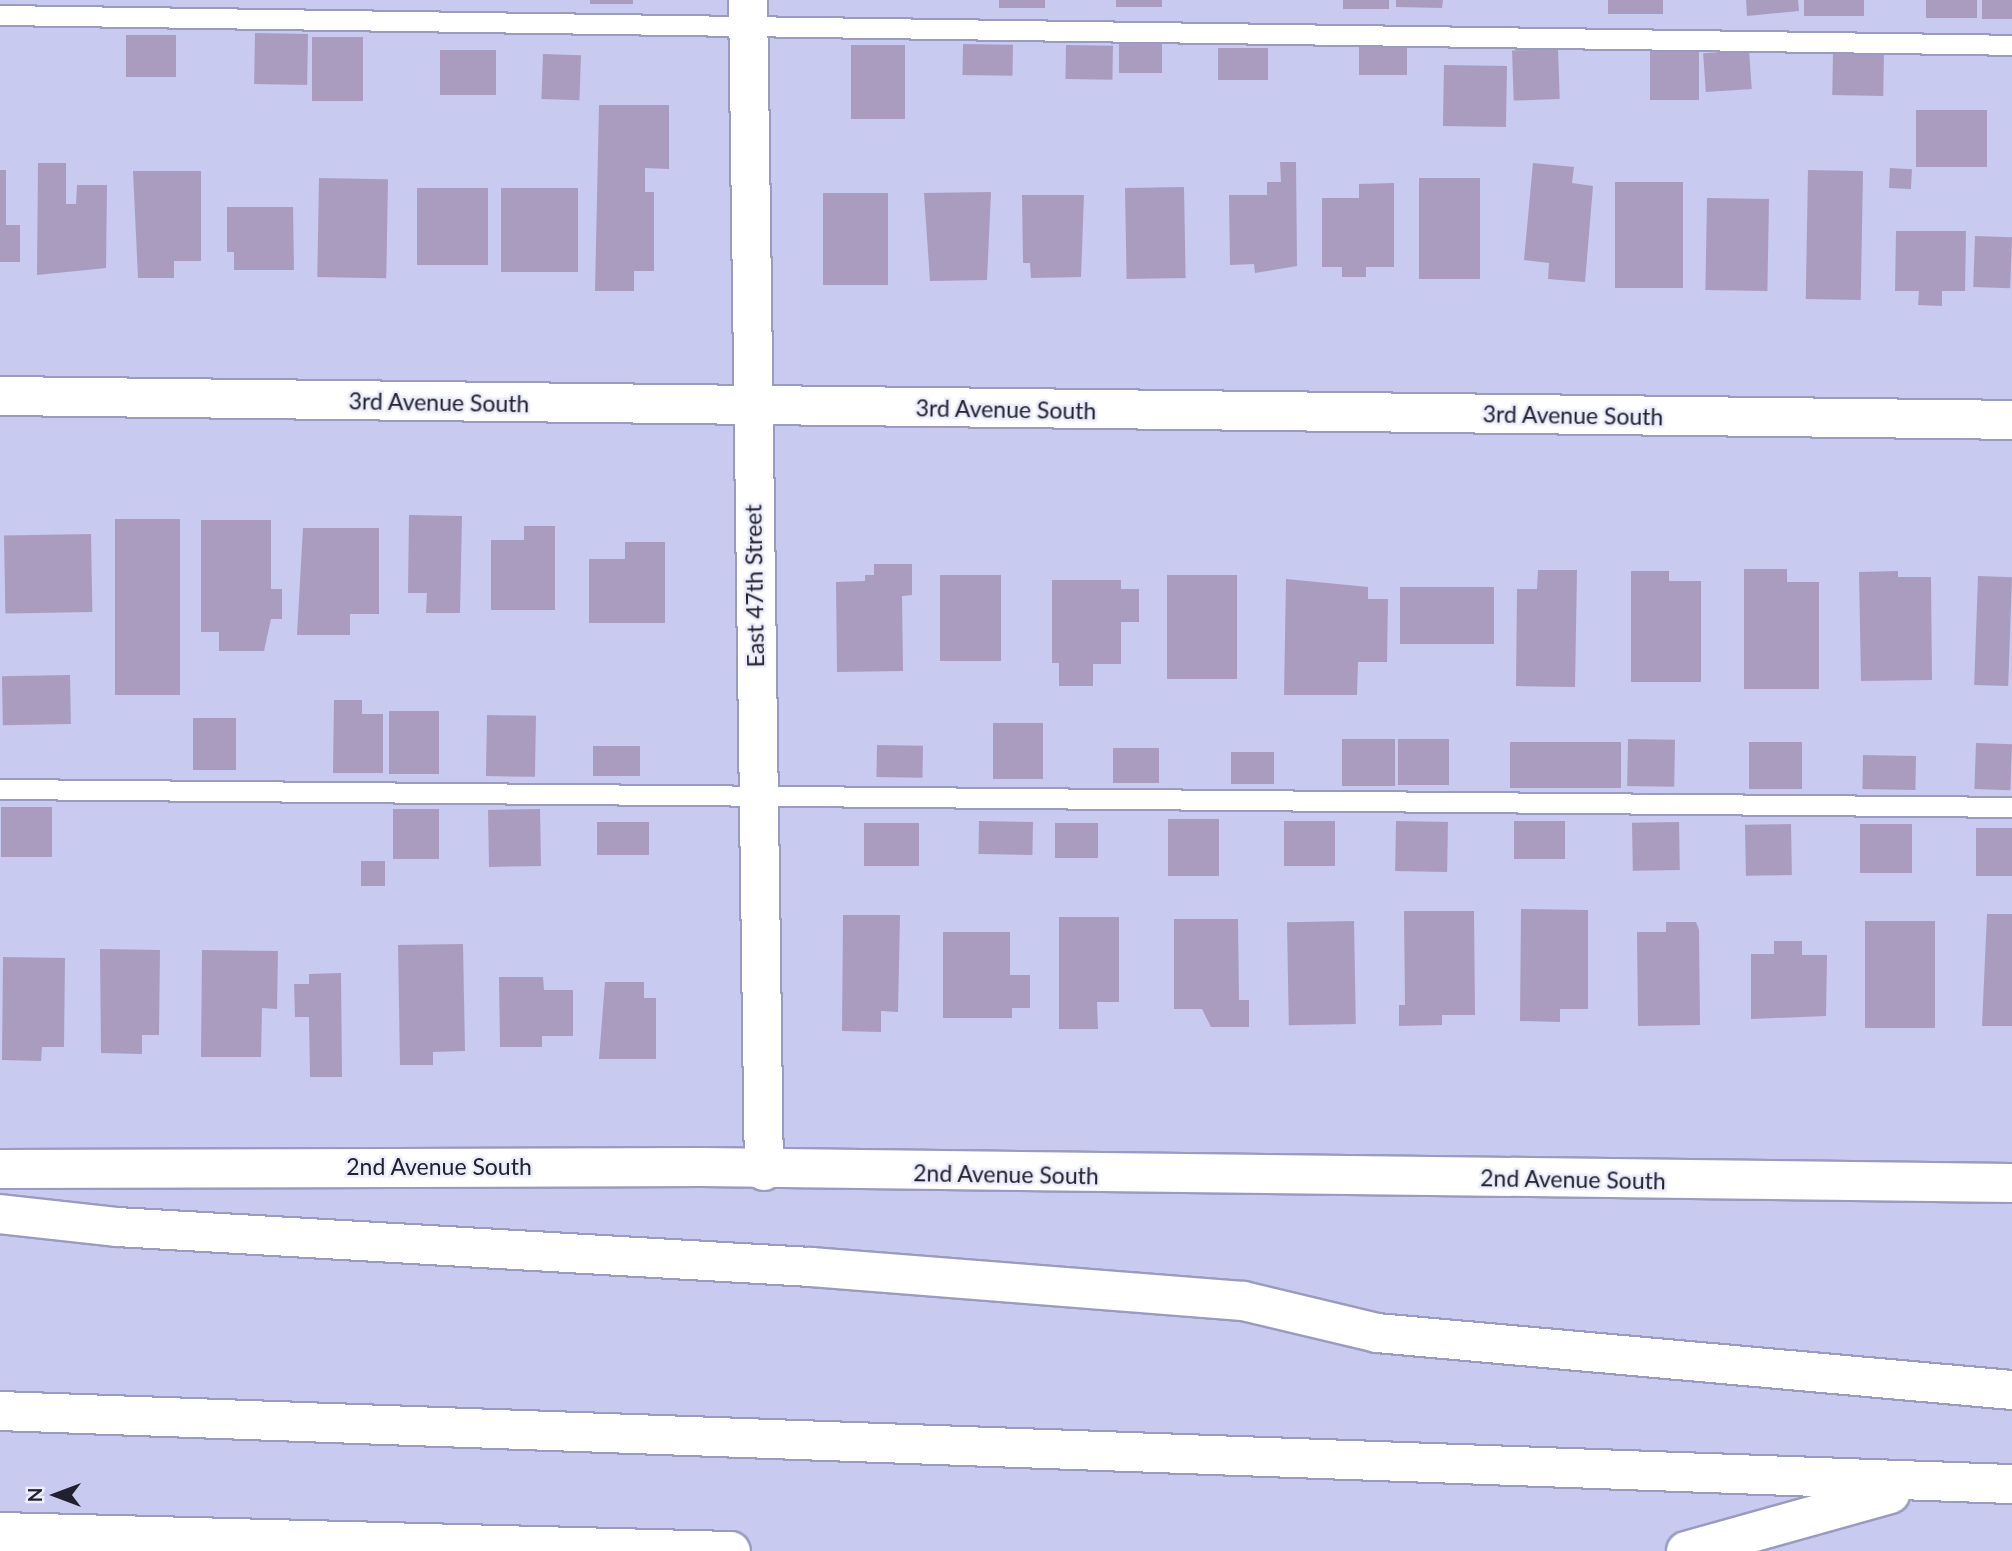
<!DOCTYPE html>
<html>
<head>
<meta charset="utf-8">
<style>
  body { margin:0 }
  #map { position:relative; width:2012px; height:1551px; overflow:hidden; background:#c8caf0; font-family:Lato,sans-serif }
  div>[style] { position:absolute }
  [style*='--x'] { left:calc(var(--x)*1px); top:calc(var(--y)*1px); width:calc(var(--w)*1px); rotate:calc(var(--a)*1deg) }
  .building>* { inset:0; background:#aa9cbf; transform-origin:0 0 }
  .roads { filter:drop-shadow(2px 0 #9a9bc0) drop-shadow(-2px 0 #9a9bc0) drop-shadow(0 2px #9a9bc0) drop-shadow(0 -2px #9a9bc0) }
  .lane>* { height:19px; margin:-9.5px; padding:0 9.5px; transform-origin:9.5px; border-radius:9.5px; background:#fff }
  .street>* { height:38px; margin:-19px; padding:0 19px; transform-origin:19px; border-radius:19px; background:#fff }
  .highway>* { height:38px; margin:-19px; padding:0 19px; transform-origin:19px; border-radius:19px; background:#fff }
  span { translate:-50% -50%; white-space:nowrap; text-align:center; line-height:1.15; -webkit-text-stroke:5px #ecedfc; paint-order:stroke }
  .street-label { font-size:23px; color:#20202e }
  .north { position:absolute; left:21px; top:1460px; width:70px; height:70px; -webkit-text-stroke:5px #ecedfc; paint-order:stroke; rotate:270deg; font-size:19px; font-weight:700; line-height:28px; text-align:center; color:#20202e }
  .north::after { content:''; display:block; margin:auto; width:24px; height:32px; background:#20202e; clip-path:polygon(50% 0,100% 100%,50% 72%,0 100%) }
</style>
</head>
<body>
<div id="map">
  <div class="building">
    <div style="left:590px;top:0;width:43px;height:4px"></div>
    <div style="left:999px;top:0;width:46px;height:8px"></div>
    <div style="left:1116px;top:0;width:46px;height:7px"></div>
    <div style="left:1343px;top:0;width:46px;height:9px"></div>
    <div style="clip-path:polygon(1396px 0,1443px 0,1442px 8px,1396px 7px)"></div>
    <div style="left:1608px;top:0;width:55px;height:14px"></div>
    <div style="clip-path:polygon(1746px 0,1798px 0,1799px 11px,1747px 16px)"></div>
    <div style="left:1804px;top:0;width:60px;height:16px"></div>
    <div style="left:1926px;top:0;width:51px;height:18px"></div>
    <div style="left:1982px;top:0;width:30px;height:19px"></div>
    <div style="left:255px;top:33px;width:53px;height:51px;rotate:1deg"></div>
    <div style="left:126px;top:35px;width:50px;height:42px"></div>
    <div style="left:312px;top:37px;width:51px;height:64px"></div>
    <div style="left:1119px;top:42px;width:43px;height:31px"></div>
    <div style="left:963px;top:44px;width:50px;height:31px;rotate:1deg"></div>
    <div style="left:905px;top:45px;width:74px;height:54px;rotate:90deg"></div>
    <div style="left:1066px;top:45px;width:47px;height:34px;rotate:1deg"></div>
    <div style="left:1359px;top:45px;width:48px;height:30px"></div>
    <div style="left:1650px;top:47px;width:49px;height:53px"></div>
    <div style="left:1218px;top:48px;width:50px;height:32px"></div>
    <div style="left:1558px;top:49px;width:50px;height:46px;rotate:88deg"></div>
    <div style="left:440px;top:50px;width:56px;height:45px"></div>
    <div style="left:1749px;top:50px;width:39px;height:46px;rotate:86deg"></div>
    <div style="left:1833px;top:52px;width:51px;height:43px;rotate:1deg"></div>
    <div style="left:543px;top:54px;width:38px;height:45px;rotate:2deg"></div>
    <div style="left:1444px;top:65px;width:63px;height:61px;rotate:1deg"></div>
    <div style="clip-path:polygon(599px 105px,669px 105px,669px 169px,645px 168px,645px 192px,654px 192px,654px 271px,634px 271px,634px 291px,595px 291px)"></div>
    <div style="left:1987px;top:110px;width:57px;height:71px;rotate:90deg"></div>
    <div style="clip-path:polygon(1280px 162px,1296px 162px,1297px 266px,1255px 273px,1254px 264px,1230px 265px,1229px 195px,1267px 195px,1267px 182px,1281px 182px)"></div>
    <div style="clip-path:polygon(38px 163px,66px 163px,66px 204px,76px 204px,77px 185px,107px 185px,106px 268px,37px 275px)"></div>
    <div style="clip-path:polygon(1533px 163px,1574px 167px,1572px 183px,1593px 186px,1585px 282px,1548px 279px,1549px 263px,1524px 260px)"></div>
    <div style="left:1890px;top:168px;width:22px;height:20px;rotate:3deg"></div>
    <div style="clip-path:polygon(0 170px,6px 170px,6px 225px,20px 225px,20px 262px,0 262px)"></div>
    <div style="left:1808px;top:170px;width:55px;height:129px;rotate:1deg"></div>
    <div style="clip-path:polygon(133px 171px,201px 171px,201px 261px,174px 261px,174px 278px,138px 278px)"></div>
    <div style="left:319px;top:178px;width:69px;height:99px;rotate:1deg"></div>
    <div style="left:1480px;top:178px;width:101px;height:61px;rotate:90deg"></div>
    <div style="left:1615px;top:182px;width:68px;height:106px"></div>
    <div style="clip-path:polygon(1394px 183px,1394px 267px,1366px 267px,1366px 277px,1342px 277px,1342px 267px,1322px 267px,1322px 198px,1359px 198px,1359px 184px)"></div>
    <div style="left:1184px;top:187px;width:91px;height:59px;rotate:89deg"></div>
    <div style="left:417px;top:188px;width:71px;height:77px"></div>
    <div style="left:501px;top:188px;width:77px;height:84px"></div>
    <div style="clip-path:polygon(991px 192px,987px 280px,930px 281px,924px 193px)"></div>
    <div style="left:823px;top:193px;width:65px;height:92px"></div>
    <div style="clip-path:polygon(1022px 195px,1084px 195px,1081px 277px,1031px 278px,1030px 263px,1023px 263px)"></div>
    <div style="left:1707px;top:198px;width:62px;height:92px;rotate:1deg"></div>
    <div style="clip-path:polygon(227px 207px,293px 207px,294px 270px,234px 270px,234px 252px,227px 252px)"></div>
    <div style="clip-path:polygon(1896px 231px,1966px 231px,1965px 291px,1942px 291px,1942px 306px,1918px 305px,1919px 291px,1895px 291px)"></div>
    <div style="left:1975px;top:236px;width:37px;height:51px;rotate:2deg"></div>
    <div style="clip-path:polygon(409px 515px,462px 516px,460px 613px,426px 613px,427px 593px,408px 593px)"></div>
    <div style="left:115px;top:519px;width:65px;height:176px"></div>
    <div style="clip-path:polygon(201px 520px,271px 520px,271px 589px,282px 589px,282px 619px,271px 619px,264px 651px,219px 651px,219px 632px,201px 632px)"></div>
    <div style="clip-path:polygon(524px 526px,555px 526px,555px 610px,491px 610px,491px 540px,524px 540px)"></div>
    <div style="clip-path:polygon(303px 528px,379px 528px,379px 614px,350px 614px,350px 635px,297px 635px)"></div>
    <div style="left:91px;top:534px;width:78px;height:87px;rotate:89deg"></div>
    <div style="clip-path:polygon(625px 542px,665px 542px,665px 623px,589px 623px,589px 559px,625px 559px)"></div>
    <div style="clip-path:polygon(874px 564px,912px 564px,912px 595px,902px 596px,903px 671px,837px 672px,836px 582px,865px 581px,865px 575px,874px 575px)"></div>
    <div style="clip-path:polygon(1744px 569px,1787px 569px,1787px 582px,1819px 582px,1819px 689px,1744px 689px)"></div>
    <div style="clip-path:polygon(1538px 570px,1577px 570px,1575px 687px,1516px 686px,1517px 589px,1537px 589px)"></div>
    <div style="clip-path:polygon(1631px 571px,1669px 571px,1669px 581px,1701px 581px,1701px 682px,1631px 682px)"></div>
    <div style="clip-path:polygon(1898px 571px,1898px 577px,1931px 577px,1932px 680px,1861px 681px,1859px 572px)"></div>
    <div style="left:940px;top:575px;width:61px;height:86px"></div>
    <div style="left:1167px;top:575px;width:70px;height:104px"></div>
    <div style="left:1978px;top:576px;width:34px;height:109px;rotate:2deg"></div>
    <div style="clip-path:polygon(1286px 579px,1368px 587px,1368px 599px,1388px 599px,1387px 662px,1358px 662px,1357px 695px,1284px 695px)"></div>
    <div style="clip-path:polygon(1052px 580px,1121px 580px,1121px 589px,1139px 589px,1139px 622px,1121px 622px,1121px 664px,1093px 664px,1093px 686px,1059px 686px,1059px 663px,1052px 663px)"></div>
    <div style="left:1400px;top:587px;width:94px;height:57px"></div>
    <div style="left:70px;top:675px;width:49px;height:68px;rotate:89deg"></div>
    <div style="clip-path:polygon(334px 700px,362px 700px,362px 714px,383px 714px,383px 773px,333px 773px)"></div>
    <div style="left:439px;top:711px;width:63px;height:50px;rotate:90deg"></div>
    <div style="left:487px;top:715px;width:49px;height:61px;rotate:1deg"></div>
    <div style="left:193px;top:718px;width:43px;height:52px"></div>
    <div style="left:1043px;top:723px;width:56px;height:50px;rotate:90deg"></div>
    <div style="left:1342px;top:739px;width:53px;height:47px"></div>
    <div style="left:1398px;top:739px;width:51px;height:46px"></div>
    <div style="left:1628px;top:739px;width:47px;height:47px;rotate:1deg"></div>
    <div style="left:1510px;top:742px;width:111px;height:46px"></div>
    <div style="left:1749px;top:742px;width:53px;height:47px"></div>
    <div style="left:1976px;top:743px;width:36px;height:46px;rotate:2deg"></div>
    <div style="left:877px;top:745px;width:46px;height:32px;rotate:1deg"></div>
    <div style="left:593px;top:746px;width:47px;height:30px"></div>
    <div style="left:1113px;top:748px;width:46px;height:35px"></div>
    <div style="left:1231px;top:752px;width:43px;height:32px"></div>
    <div style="left:1863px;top:755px;width:53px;height:34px;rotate:1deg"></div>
    <div style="left:1px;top:807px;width:51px;height:50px"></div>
    <div style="left:393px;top:809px;width:46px;height:50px"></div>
    <div style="left:540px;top:809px;width:57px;height:52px;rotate:89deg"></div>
    <div style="left:1168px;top:819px;width:51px;height:57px"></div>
    <div style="left:979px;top:821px;width:54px;height:33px;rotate:1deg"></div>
    <div style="left:1284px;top:821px;width:51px;height:45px"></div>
    <div style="left:1396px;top:821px;width:52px;height:50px;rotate:1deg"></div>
    <div style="left:1565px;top:821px;width:38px;height:51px;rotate:90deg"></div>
    <div style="left:597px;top:822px;width:52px;height:33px"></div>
    <div style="left:1679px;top:822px;width:48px;height:47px;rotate:89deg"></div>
    <div style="left:864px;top:823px;width:55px;height:43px"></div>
    <div style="left:1055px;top:823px;width:43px;height:35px"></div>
    <div style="left:1791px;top:824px;width:51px;height:46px;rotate:89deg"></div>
    <div style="left:1860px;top:824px;width:52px;height:49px"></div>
    <div style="left:1976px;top:828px;width:36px;height:48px"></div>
    <div style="left:361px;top:861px;width:24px;height:25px"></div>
    <div style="clip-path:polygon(1521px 909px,1588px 910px,1588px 1009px,1560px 1009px,1560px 1022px,1520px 1021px)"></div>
    <div style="clip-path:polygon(1404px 911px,1474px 911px,1475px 1015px,1442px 1015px,1442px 1025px,1399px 1026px,1399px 1005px,1405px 1005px)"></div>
    <div style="clip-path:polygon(1987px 914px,2012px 914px,2012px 1026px,1982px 1026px)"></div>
    <div style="clip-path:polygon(843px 915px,900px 915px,898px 1012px,881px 1011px,881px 1032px,842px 1031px)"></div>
    <div style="clip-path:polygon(1059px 917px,1119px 917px,1119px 1002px,1097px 1002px,1098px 1029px,1059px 1029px)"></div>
    <div style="clip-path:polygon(1174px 919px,1238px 919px,1239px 1000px,1249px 1000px,1249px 1027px,1211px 1027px,1202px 1009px,1174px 1009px)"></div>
    <div style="left:1354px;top:921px;width:103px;height:67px;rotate:89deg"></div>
    <div style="left:1865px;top:921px;width:70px;height:107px"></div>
    <div style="clip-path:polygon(1666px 922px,1696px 922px,1699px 930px,1700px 1025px,1638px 1026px,1637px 932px,1666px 932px)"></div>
    <div style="clip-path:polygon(943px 932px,1010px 932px,1010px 975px,1030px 975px,1030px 1008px,1012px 1008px,1012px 1018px,943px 1018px)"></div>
    <div style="clip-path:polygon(1774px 941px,1802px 941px,1802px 955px,1827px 955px,1826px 1016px,1751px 1019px,1751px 954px,1774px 954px)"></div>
    <div style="clip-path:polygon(463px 944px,465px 1051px,433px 1052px,433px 1065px,400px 1065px,398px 945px)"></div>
    <div style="clip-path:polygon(100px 949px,160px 950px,159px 1035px,142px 1035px,142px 1054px,101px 1053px)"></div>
    <div style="clip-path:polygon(202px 950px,278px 951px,277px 1009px,262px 1008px,261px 1057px,201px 1057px)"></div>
    <div style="clip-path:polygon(3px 957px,65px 958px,64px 1047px,42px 1047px,41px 1061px,2px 1060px)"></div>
    <div style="clip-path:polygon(341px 973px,342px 1077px,310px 1077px,309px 1017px,295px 1017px,294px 984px,309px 984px,309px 974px)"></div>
    <div style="clip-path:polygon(499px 977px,543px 977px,544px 990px,573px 990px,573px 1036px,542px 1036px,542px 1047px,500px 1047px)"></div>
    <div style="clip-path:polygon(605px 982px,644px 982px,644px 998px,656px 998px,656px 1059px,599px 1059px)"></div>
  </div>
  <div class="roads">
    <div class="lane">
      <div style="--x:0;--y:15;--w:2012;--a:0.85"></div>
      <div style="--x:0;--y:789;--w:2012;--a:0.51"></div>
    </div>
    <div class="street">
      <div style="--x:748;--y:0;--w:1171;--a:89.22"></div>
      <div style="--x:0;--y:396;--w:2012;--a:0.68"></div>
      <div style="--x:0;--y:1169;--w:702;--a:-0.16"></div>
      <div style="--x:702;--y:1167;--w:1310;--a:0.7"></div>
    </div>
    <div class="highway">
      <div style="--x:0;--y:1214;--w:118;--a:6.3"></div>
      <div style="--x:117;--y:1227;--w:695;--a:3.3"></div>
      <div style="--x:811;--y:1267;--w:433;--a:4.5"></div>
      <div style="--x:1243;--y:1301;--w:138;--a:13.4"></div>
      <div style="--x:1377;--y:1333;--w:638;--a:5.13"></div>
      <div style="--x:0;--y:1411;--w:2013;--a:2.08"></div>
      <div style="--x:0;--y:1532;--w:731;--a:1.49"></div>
      <div style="--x:1686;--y:1551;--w:212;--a:-15.6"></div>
    </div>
  </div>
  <div class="street-label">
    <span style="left:439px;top:402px;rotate:1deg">3rd Avenue South</span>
    <span style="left:1006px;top:409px;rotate:1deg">3rd Avenue South</span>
    <span style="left:1573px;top:415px;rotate:1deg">3rd Avenue South</span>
    <span style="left:754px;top:586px;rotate:-91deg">East 47th Street</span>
    <span style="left:439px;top:1166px">2nd Avenue South</span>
    <span style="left:1006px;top:1174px;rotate:1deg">2nd Avenue South</span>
    <span style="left:1573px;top:1179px;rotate:1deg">2nd Avenue South</span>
  </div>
  <div class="north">N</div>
</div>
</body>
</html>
